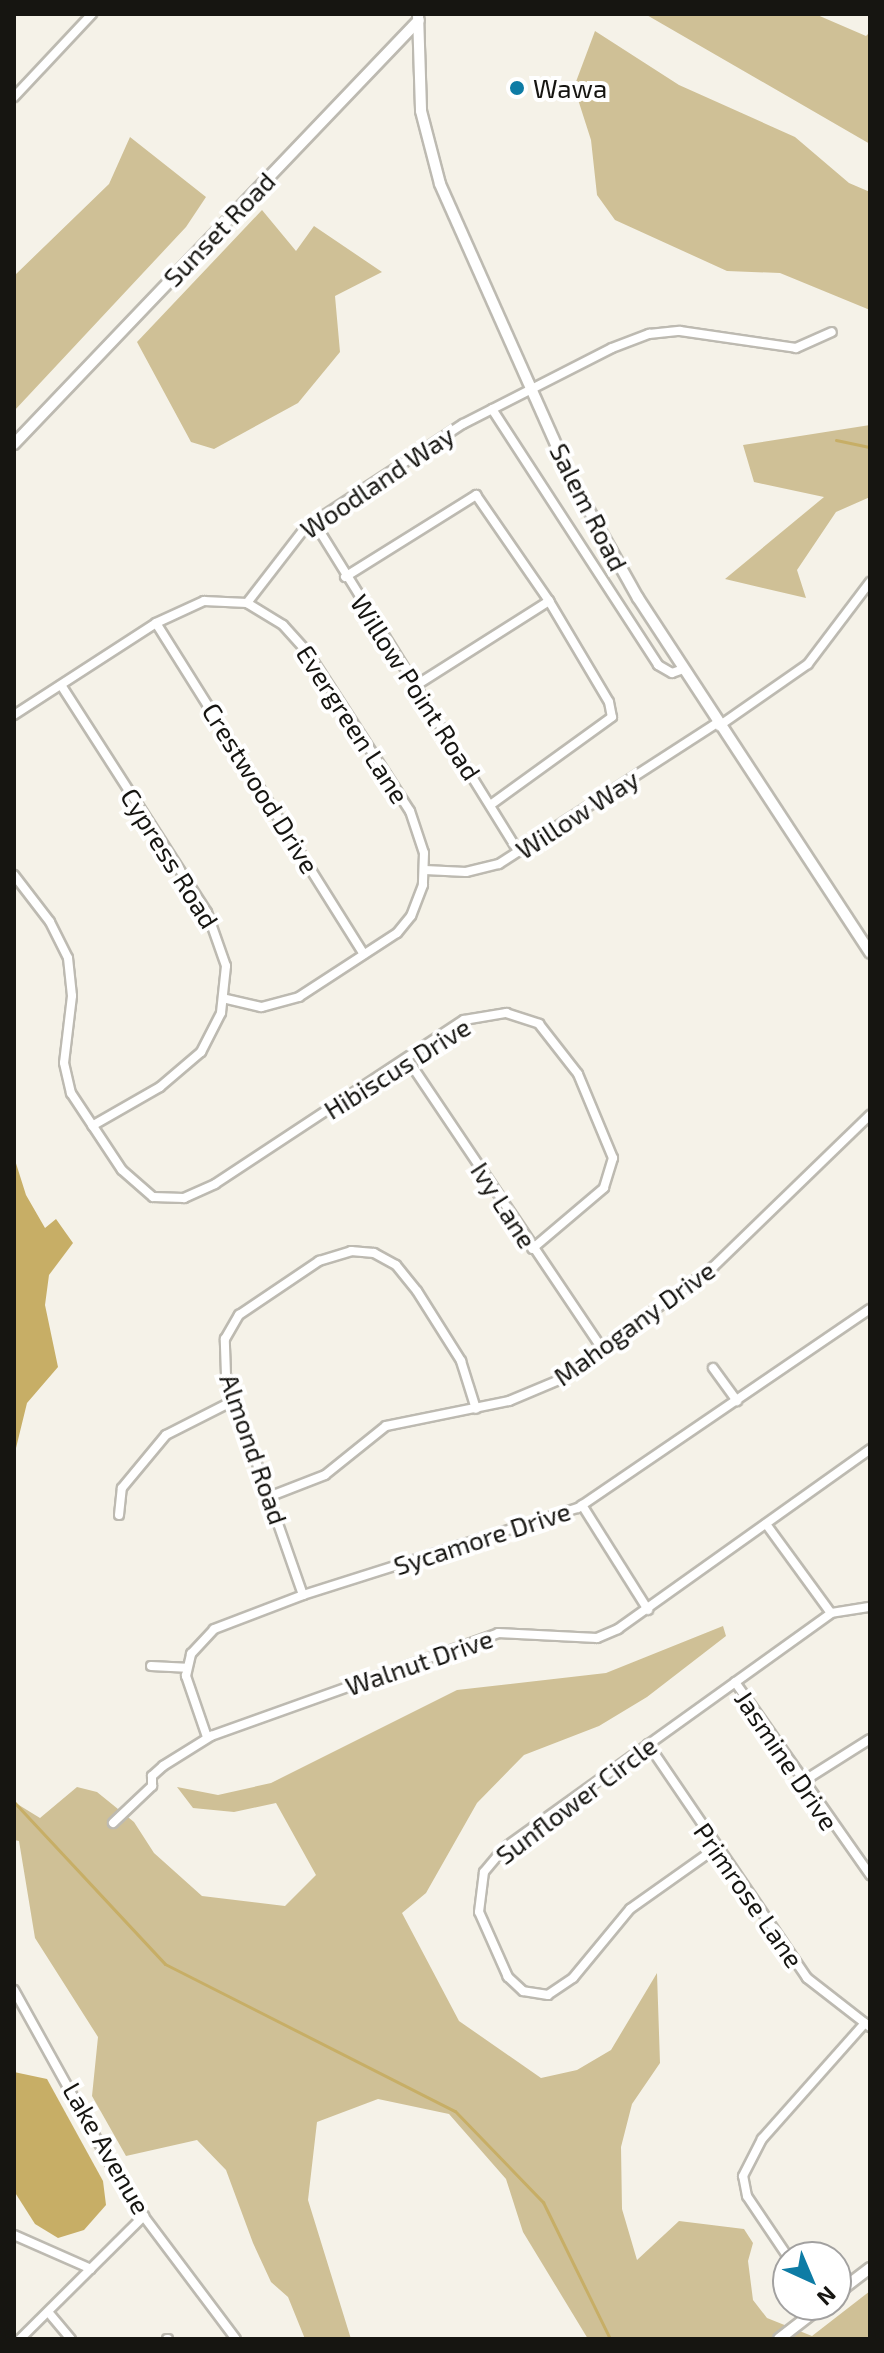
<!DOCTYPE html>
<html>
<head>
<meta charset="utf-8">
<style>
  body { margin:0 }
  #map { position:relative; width:884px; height:2353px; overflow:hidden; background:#f5f2e8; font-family:"Exo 2",sans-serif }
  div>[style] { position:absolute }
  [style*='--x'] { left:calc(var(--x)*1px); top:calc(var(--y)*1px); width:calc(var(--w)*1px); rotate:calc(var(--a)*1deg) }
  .green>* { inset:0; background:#cfc096 }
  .water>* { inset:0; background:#c7ae66 }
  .stream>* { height:3px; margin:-1.5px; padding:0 1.5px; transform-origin:1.5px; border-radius:1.5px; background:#c7ae66 }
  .roads { filter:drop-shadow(2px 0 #bdbab1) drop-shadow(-2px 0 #bdbab1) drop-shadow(0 2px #bdbab1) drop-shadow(0 -2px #bdbab1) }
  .minor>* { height:8px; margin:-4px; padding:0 4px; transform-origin:4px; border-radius:4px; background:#fff }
  .tertiary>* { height:10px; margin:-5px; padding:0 5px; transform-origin:5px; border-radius:5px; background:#fff }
  .dots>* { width:22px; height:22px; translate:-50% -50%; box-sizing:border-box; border:4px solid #fff; border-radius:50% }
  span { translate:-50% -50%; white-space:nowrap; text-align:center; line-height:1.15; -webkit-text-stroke:8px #fff; paint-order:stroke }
  .poi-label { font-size:26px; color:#161511 }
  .left { translate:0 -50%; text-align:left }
  .street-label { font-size:26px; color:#161511 }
  .frame { position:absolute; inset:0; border:16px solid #161511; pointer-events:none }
  .north { position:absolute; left:772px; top:2241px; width:80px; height:80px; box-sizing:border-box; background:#fff; border:2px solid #a2a1a0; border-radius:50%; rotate:136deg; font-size:22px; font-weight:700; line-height:32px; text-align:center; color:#161511 }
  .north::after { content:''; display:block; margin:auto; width:28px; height:36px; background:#0e7ca5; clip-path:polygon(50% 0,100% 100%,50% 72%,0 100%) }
</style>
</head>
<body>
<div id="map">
  <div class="green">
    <div style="clip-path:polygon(645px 14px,815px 14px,866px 36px,870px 32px,870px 144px)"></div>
    <div style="clip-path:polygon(595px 31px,679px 85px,795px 137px,849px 183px,870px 192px,870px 310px,780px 273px,727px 271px,615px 220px,597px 195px,591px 140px,574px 87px)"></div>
    <div style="clip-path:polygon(130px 137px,206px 197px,186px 227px,14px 411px,14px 276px,109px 184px)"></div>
    <div style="clip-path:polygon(262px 210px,296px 251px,314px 226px,382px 272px,335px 296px,340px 352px,298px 403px,214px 449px,191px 442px,137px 342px)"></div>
    <div style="clip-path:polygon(870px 425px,870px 497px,836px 512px,797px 570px,806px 598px,725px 579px,824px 497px,754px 482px,743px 445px)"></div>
    <div style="clip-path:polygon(723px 1626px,726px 1636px,647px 1697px,599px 1726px,524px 1755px,477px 1803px,426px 1893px,402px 1913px,459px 2021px,541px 2078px,577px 2070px,611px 2050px,657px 1973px,660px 2063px,632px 2104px,621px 2147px,622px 2209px,637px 2260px,679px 2221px,744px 2229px,753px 2243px,748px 2261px,753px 2300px,767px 2318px,812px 2336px,870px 2291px,870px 2339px,588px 2339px,523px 2232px,506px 2179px,449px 2114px,378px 2099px,317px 2122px,308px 2200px,351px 2339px,305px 2339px,288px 2297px,271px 2282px,253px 2243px,226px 2170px,197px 2140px,126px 2156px,92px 2096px,98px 2037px,35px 1938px,19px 1841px,14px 1840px,14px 1802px,40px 1818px,77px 1787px,97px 1792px,134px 1822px,154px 1853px,202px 1896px,285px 1906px,316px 1875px,276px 1803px,234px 1812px,193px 1808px,177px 1787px,218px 1795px,271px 1783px,457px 1690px,606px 1673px)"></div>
  </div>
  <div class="water">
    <div style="clip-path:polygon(14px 1157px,26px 1195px,45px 1228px,56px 1219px,73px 1243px,49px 1275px,45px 1305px,58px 1367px,27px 1403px,16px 1448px,14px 1511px)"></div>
    <div style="clip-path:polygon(14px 2072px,47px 2079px,103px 2181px,106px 2205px,84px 2230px,58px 2238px,35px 2224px,14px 2191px)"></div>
  </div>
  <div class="stream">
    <div style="--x:836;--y:440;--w:35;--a:12"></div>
    <div style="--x:14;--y:1802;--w:221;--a:47"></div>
    <div style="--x:165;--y:1964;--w:325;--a:26.9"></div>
    <div style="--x:455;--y:2111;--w:127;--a:46"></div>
    <div style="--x:543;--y:2202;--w:153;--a:63.9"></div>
  </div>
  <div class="roads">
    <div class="minor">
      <div style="--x:14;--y:97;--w:114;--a:-46.8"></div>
      <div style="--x:492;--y:409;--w:305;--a:57"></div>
      <div style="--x:658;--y:665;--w:16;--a:30"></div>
      <div style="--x:672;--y:673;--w:12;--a:-20"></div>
      <div style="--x:314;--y:522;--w:388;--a:58.2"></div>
      <div style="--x:345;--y:577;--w:155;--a:-32"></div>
      <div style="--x:476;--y:495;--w:129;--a:55.4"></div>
      <div style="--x:549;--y:601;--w:117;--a:59.3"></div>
      <div style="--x:609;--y:702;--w:15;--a:79"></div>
      <div style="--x:612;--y:717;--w:148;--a:144.1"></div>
      <div style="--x:247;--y:603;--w:95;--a:-52.3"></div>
      <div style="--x:305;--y:528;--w:189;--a:-33.4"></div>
      <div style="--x:463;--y:424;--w:167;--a:-27"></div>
      <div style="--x:612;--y:348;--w:40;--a:-21"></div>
      <div style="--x:649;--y:334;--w:31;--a:-6"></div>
      <div style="--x:680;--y:331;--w:117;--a:8.3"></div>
      <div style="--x:796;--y:348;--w:39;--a:-24"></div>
      <div style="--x:156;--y:623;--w:391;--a:57.9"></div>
      <div style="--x:61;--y:685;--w:270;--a:57.3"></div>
      <div style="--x:207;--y:912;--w:57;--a:70.6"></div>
      <div style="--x:226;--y:966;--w:47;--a:96.1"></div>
      <div style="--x:221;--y:1013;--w:44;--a:117.1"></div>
      <div style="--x:201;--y:1052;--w:54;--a:139.5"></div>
      <div style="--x:160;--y:1087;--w:78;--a:150.2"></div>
      <div style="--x:415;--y:686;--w:159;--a:-32.4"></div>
      <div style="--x:14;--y:715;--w:169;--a:-32.9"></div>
      <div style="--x:156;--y:623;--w:53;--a:-24.6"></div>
      <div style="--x:204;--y:601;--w:43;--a:2.7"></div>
      <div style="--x:247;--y:603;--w:42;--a:31.4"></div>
      <div style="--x:283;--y:625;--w:38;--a:48"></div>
      <div style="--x:308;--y:653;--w:188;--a:57.2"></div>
      <div style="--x:410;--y:811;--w:44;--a:71.6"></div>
      <div style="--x:424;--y:853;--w:32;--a:92"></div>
      <div style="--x:423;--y:885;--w:33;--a:111"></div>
      <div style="--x:411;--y:916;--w:22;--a:129"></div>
      <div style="--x:397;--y:933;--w:117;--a:146.9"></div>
      <div style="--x:299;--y:997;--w:39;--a:165"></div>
      <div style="--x:261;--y:1007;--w:37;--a:-167"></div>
      <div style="--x:719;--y:726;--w:108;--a:-34.9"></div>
      <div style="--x:808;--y:664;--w:103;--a:-52.9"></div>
      <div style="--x:425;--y:870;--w:41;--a:2.8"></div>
      <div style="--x:466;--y:872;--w:34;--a:-14"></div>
      <div style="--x:499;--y:864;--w:260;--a:-32.9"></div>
      <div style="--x:14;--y:875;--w:59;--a:52.5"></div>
      <div style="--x:50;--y:922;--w:40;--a:63.4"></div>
      <div style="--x:68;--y:958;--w:38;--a:84"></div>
      <div style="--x:72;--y:996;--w:67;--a:96.8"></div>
      <div style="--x:64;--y:1063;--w:31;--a:77"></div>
      <div style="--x:71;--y:1093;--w:92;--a:56.5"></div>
      <div style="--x:122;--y:1170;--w:41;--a:41.1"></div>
      <div style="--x:153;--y:1197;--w:31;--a:2"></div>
      <div style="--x:184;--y:1198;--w:34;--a:-24"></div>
      <div style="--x:215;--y:1184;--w:298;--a:-33.4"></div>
      <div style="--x:464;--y:1020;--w:43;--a:-9.5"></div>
      <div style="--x:506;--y:1013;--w:35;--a:18"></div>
      <div style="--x:539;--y:1024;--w:63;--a:52"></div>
      <div style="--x:578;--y:1074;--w:91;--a:67.4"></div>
      <div style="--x:613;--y:1158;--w:31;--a:107"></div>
      <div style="--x:604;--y:1188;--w:94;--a:139.7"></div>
      <div style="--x:408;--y:1060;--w:348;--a:56.1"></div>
      <div style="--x:713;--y:1368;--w:41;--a:54"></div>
      <div style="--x:271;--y:1496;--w:58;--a:-21.3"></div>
      <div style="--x:325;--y:1475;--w:78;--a:-38.8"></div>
      <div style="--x:386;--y:1426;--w:126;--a:-11.5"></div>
      <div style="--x:509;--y:1401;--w:54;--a:-22.8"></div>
      <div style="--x:559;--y:1380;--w:191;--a:-36.3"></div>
      <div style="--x:713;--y:1267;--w:219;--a:-44.1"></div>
      <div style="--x:582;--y:1505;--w:124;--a:57.8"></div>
      <div style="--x:119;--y:1515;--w:27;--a:-84"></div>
      <div style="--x:122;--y:1488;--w:69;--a:-50.3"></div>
      <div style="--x:166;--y:1435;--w:77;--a:-26.9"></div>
      <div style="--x:766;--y:1524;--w:110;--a:53.9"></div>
      <div style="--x:303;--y:1595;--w:233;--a:-109.3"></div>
      <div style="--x:226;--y:1375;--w:36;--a:-92"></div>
      <div style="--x:225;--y:1339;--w:28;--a:-60"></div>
      <div style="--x:239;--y:1315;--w:97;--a:-34"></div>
      <div style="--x:319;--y:1261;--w:34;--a:-17"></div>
      <div style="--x:351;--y:1251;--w:23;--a:5"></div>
      <div style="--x:374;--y:1253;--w:25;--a:29"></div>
      <div style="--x:396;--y:1265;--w:33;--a:51"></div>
      <div style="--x:417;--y:1291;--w:83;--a:57.8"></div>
      <div style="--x:461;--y:1361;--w:50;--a:72.6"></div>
      <div style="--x:151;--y:1666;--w:35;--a:3"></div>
      <div style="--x:735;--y:1682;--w:236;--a:55"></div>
      <div style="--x:207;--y:1737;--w:65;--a:-109"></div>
      <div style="--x:186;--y:1676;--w:23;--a:-77"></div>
      <div style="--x:191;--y:1654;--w:34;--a:-47"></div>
      <div style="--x:214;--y:1629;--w:95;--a:-20.9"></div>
      <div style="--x:303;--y:1595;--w:288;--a:-17.6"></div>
      <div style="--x:578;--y:1508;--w:353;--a:-34.3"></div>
      <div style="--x:648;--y:1744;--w:283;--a:55.8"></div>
      <div style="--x:807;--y:1978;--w:80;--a:37.9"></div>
      <div style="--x:802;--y:1782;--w:80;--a:-32.3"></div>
      <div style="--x:113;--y:1823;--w:54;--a:-43.5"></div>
      <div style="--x:152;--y:1786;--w:10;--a:-90"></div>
      <div style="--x:152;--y:1776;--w:15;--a:-42"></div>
      <div style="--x:163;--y:1766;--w:57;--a:-32"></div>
      <div style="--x:211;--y:1736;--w:305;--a:-19.7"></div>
      <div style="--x:498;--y:1633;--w:99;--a:2.9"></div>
      <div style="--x:597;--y:1638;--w:23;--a:-23"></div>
      <div style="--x:618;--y:1629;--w:310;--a:-35.5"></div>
      <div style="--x:716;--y:1848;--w:105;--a:144.7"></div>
      <div style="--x:630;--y:1909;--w:89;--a:129.6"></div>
      <div style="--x:573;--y:1978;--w:30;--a:146"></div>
      <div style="--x:548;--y:1995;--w:25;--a:-171"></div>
      <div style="--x:523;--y:1991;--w:21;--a:-137"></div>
      <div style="--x:508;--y:1977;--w:71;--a:-114"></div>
      <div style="--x:479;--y:1912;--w:40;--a:-82.9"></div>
      <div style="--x:484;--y:1872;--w:30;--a:-50"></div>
      <div style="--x:503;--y:1849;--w:404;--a:-35.7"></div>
      <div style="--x:831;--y:1613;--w:39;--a:-9"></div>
      <div style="--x:14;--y:1990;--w:233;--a:61"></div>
      <div style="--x:127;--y:2194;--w:181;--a:53.1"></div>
      <div style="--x:14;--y:2235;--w:84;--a:23.8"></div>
      <div style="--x:788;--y:2257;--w:73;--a:-123.9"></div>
      <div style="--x:747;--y:2196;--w:20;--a:-101"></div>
      <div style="--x:743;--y:2176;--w:42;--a:-62.8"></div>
      <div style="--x:762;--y:2139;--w:155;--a:-48.4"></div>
      <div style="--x:49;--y:2313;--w:34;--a:50"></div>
      <div style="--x:20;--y:2339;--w:175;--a:-44.8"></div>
      <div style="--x:167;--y:2339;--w:1;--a:0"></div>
    </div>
    <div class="tertiary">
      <div style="--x:418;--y:14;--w:97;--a:88.2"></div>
      <div style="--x:421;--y:111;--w:75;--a:75.4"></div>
      <div style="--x:440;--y:184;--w:324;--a:66"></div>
      <div style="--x:572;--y:480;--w:135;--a:60.8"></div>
      <div style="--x:638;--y:598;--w:424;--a:56.8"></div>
      <div style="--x:14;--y:444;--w:586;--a:-46.31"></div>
      <div style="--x:836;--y:2294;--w:43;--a:-37.4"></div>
      <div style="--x:779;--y:2339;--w:56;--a:-37.7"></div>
    </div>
  </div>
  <div class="dots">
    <div style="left:517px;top:88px;background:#0e7ca5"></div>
  </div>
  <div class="poi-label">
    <span class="left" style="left:533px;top:88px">Wawa</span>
  </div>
  <div class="street-label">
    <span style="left:219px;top:229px;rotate:-46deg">Sunset Road</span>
    <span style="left:377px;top:482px;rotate:-34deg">Woodland Way</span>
    <span style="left:589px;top:507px;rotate:63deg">Salem Road</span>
    <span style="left:416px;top:687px;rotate:57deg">Willow Point Road</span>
    <span style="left:353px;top:724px;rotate:57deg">Evergreen Lane</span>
    <span style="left:261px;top:788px;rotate:58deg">Crestwood Drive</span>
    <span style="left:577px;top:814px;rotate:-33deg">Willow Way</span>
    <span style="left:170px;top:858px;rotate:58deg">Cypress Road</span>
    <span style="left:397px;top:1068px;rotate:-32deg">Hibiscus Drive</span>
    <span style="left:504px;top:1205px;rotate:57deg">Ivy Lane</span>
    <span style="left:634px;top:1323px;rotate:-36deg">Mahogany Drive</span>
    <span style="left:254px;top:1449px;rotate:71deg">Almond Road</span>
    <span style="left:482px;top:1538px;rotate:-18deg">Sycamore Drive</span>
    <span style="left:419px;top:1662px;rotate:-19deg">Walnut Drive</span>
    <span style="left:787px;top:1760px;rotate:56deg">Jasmine Drive</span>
    <span style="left:576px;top:1800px;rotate:-37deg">Sunflower Circle</span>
    <span style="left:749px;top:1895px;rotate:55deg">Primrose Lane</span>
    <span style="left:107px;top:2148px;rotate:60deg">Lake Avenue</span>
  </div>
  <div class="frame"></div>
  <div class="north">N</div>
</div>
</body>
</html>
